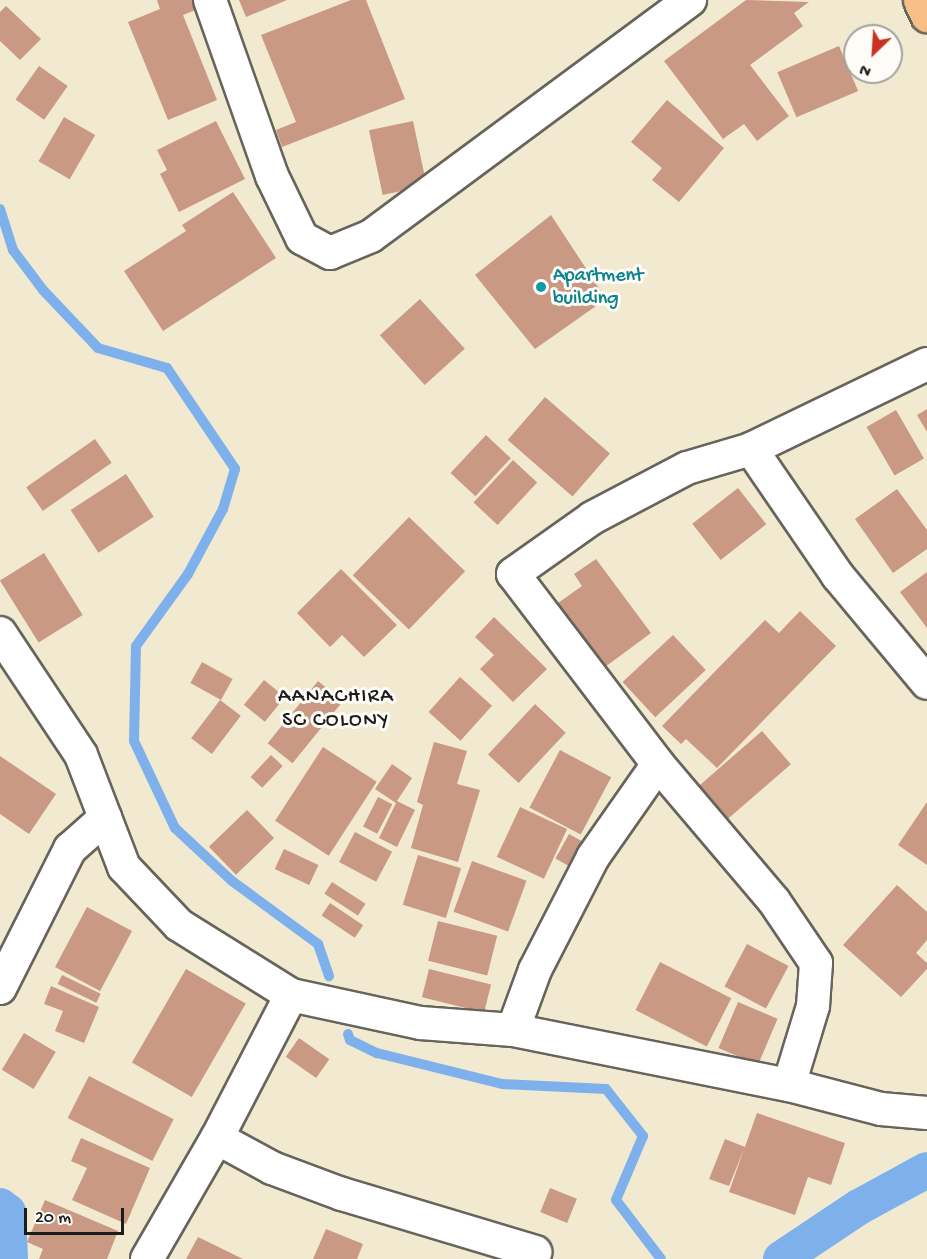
<!DOCTYPE html>
<html>
<head>
<meta charset="utf-8">
<style>
  body { margin:0 }
  #map { position:relative; width:927px; height:1259px; overflow:hidden; background:#f1ead1; font-family:"Gochi Hand",sans-serif }
  div>[style] { position:absolute }
  [style*='--x'] { left:calc(var(--x)*1px); top:calc(var(--y)*1px); width:calc(var(--w)*1px); rotate:calc(var(--a)*1deg) }
  .stream>* { height:10px; margin:-5px; padding:0 5px; transform-origin:5px; border-radius:5px; background:#7eb1eb }
  .canal>* { height:36px; margin:-18px; padding:0 18px; transform-origin:18px; border-radius:18px; background:#7eb1eb }
  .building>* { inset:0; background:#c99984; transform-origin:0 0 }
  .roads { filter:drop-shadow(2px 0 #67645b) drop-shadow(-2px 0 #67645b) drop-shadow(0 2px #67645b) drop-shadow(0 -2px #67645b) }
  .street>* { height:32px; margin:-16px; padding:0 16px; transform-origin:16px; border-radius:16px; background:#fff }
  .highway>* { height:33px; margin:-16.5px; padding:0 16.5px; transform-origin:16.5px; border-radius:16.5px; background:#f5bf86 }
  .dots>* { width:16px; height:16px; translate:-50% -50%; box-sizing:border-box; border:3px solid #fdfcf7; border-radius:50% }
  span { translate:-50% -50%; white-space:nowrap; text-align:center; line-height:1.15; -webkit-text-stroke:6px #fdfcf7; paint-order:stroke }
  .culture-label { font-size:20px; color:#0d838f }
  .left { translate:0 -50%; text-align:left }
  .neighbourhood-label { font-size:21px; color:#1c1c1c; letter-spacing:1.5px }
  .north { position:absolute; left:843px; top:24px; width:60px; height:60px; box-sizing:border-box; background:#fdfcf7; border:2px solid #a3a29f; border-radius:50%; rotate:205deg; font-size:16px; font-weight:700; line-height:24px; text-align:center; color:#1c1c1c }
  .north::after { content:''; display:block; margin:auto; width:21px; height:27px; background:#c8321e; clip-path:polygon(50% 0,100% 100%,50% 72%,0 100%) }
  .scale { position:absolute; left:24px; top:1208px; width:100px; height:27px; box-sizing:border-box; border:3px solid #1c1c1c; border-top:0; padding-left:8px; font-size:18px; line-height:21px; white-space:nowrap; color:#1c1c1c; -webkit-text-stroke:4px #fdfcf7; paint-order:stroke }
</style>
</head>
<body>
<div id="map">
  <div class="stream">
    <div style="--x:0;--y:209;--w:43;--a:72.4"></div>
    <div style="--x:13;--y:250;--w:50;--a:53.1"></div>
    <div style="--x:43;--y:290;--w:80;--a:46.5"></div>
    <div style="--x:98;--y:348;--w:72;--a:16.2"></div>
    <div style="--x:167;--y:368;--w:122;--a:56"></div>
    <div style="--x:235;--y:469;--w:42;--a:106.7"></div>
    <div style="--x:223;--y:509;--w:74;--a:118.3"></div>
    <div style="--x:188;--y:574;--w:89;--a:125.8"></div>
    <div style="--x:136;--y:646;--w:95;--a:91.2"></div>
    <div style="--x:134;--y:741;--w:96;--a:64.8"></div>
    <div style="--x:175;--y:828;--w:78;--a:42.9"></div>
    <div style="--x:232;--y:881;--w:107;--a:36.2"></div>
    <div style="--x:318;--y:944;--w:34;--a:71"></div>
    <div style="--x:348;--y:1034;--w:6;--a:72"></div>
    <div style="--x:350;--y:1040;--w:30;--a:26"></div>
    <div style="--x:377;--y:1053;--w:129;--a:13.9"></div>
    <div style="--x:502;--y:1084;--w:104;--a:2.8"></div>
    <div style="--x:606;--y:1089;--w:60;--a:51.8"></div>
    <div style="--x:643;--y:1136;--w:69;--a:112.9"></div>
    <div style="--x:616;--y:1200;--w:74;--a:52.7"></div>
  </div>
  <div class="canal">
    <div style="--x:0;--y:1206;--w:10;--a:37"></div>
    <div style="--x:8;--y:1212;--w:47;--a:87.6"></div>
    <div style="--x:781;--y:1259;--w:94;--a:-33.7"></div>
    <div style="--x:859;--y:1207;--w:77;--a:-28.6"></div>
  </div>
  <div class="building">
    <div style="clip-path:polygon(157px 0,194px 0,198px 9px,183px 15px,217px 100px,168px 120px,128px 22px,160px 9px)"></div>
    <div style="clip-path:polygon(239px 0,287px 0,246px 17px)"></div>
    <div style="clip-path:polygon(351px 0,366px 0,405px 99px,282px 147px,276px 130px,296px 122px,261px 35px)"></div>
    <div style="clip-path:polygon(746px 0,809px 2px,794px 13px,803px 26px,750px 65px,789px 116px,757px 141px,744px 124px,723px 139px,664px 61px)"></div>
    <div style="clip-path:polygon(6px 6px,41px 39px,20px 60px,0 41px,0 12px)"></div>
    <div style="left:839px;top:46px;width:49px;height:67px;rotate:67deg"></div>
    <div style="left:39px;top:66px;width:35px;height:41px;rotate:35deg"></div>
    <div style="clip-path:polygon(667px 100px,724px 148px,679px 202px,652px 180px,662px 168px,631px 142px)"></div>
    <div style="left:64px;top:117px;width:36px;height:51px;rotate:30deg"></div>
    <div style="clip-path:polygon(216px 121px,245px 179px,179px 212px,160px 174px,167px 170px,157px 150px)"></div>
    <div style="left:413px;top:121px;width:66px;height:45px;rotate:78deg"></div>
    <div style="clip-path:polygon(233px 192px,276px 258px,163px 331px,124px 271px,186px 231px,182px 225px)"></div>
    <div style="clip-path:polygon(551px 215px,606px 299px,535px 349px,475px 275px)"></div>
    <div style="left:420px;top:299px;width:67px;height:54px;rotate:48deg"></div>
    <div style="left:545px;top:397px;width:86px;height:57px;rotate:41deg"></div>
    <div style="clip-path:polygon(927px 409px,927px 432px,917px 415px)"></div>
    <div style="left:896px;top:410px;width:56px;height:34px;rotate:60deg"></div>
    <div style="left:486px;top:435px;width:34px;height:52px;rotate:43deg"></div>
    <div style="left:95px;top:439px;width:29px;height:84px;rotate:55deg"></div>
    <div style="left:513px;top:460px;width:33px;height:58px;rotate:43deg"></div>
    <div style="left:126px;top:474px;width:51px;height:66px;rotate:57deg"></div>
    <div style="left:738px;top:488px;width:46px;height:58px;rotate:52deg"></div>
    <div style="clip-path:polygon(897px 489px,927px 530px,927px 549px,893px 573px,855px 519px)"></div>
    <div style="left:409px;top:517px;width:78px;height:81px;rotate:44deg"></div>
    <div style="left:44px;top:553px;width:73px;height:52px;rotate:58deg"></div>
    <div style="clip-path:polygon(596px 559px,651px 633px,605px 667px,558px 603px,582px 586px,574px 574px)"></div>
    <div style="clip-path:polygon(341px 569px,397px 625px,364px 657px,342px 635px,330px 647px,297px 613px)"></div>
    <div style="clip-path:polygon(927px 572px,927px 628px,900px 592px)"></div>
    <div style="clip-path:polygon(800px 611px,836px 646px,717px 768px,686px 739px,681px 744px,662px 726px,765px 620px,779px 633px)"></div>
    <div style="clip-path:polygon(494px 617px,547px 669px,513px 702px,480px 669px,494px 655px,475px 637px)"></div>
    <div style="left:673px;top:635px;width:48px;height:69px;rotate:47deg"></div>
    <div style="left:202px;top:662px;width:35px;height:24px;rotate:29deg"></div>
    <div style="left:460px;top:677px;width:43px;height:47px;rotate:42deg"></div>
    <div style="left:264px;top:680px;width:27px;height:32px;rotate:39deg"></div>
    <div style="left:318px;top:681px;width:32px;height:80px;rotate:39deg"></div>
    <div style="left:220px;top:700px;width:26px;height:48px;rotate:37deg"></div>
    <div style="left:535px;top:704px;width:42px;height:69px;rotate:43deg"></div>
    <div style="left:762px;top:731px;width:44px;height:89px;rotate:49deg"></div>
    <div style="clip-path:polygon(434px 742px,467px 751px,457px 784px,480px 790px,458px 862px,411px 848px,423px 805px,417px 802px)"></div>
    <div style="left:323px;top:747px;width:64px;height:88px;rotate:33deg"></div>
    <div style="left:560px;top:750px;width:58px;height:65px;rotate:28deg"></div>
    <div style="left:271px;top:755px;width:16px;height:30px;rotate:43deg"></div>
    <div style="clip-path:polygon(0 756px,56px 794px,29px 834px,0 814px)"></div>
    <div style="clip-path:polygon(392px 764px,412px 778px,397px 801px,415px 810px,397px 847px,379px 838px,396px 803px,375px 789px)"></div>
    <div style="left:378px;top:797px;width:16px;height:33px;rotate:27deg"></div>
    <div style="clip-path:polygon(927px 802px,927px 865px,898px 845px)"></div>
    <div style="left:520px;top:807px;width:52px;height:55px;rotate:25deg"></div>
    <div style="left:247px;top:810px;width:39px;height:53px;rotate:46deg"></div>
    <div style="left:355px;top:832px;width:42px;height:34px;rotate:28deg"></div>
    <div style="left:569px;top:834px;width:18px;height:28px;rotate:29deg"></div>
    <div style="left:284px;top:849px;width:38px;height:22px;rotate:25deg"></div>
    <div style="left:418px;top:855px;width:45px;height:52px;rotate:17deg"></div>
    <div style="left:472px;top:861px;width:58px;height:54px;rotate:20deg"></div>
    <div style="left:332px;top:882px;width:40px;height:14px;rotate:33deg"></div>
    <div style="clip-path:polygon(897px 885px,927px 912px,927px 940px,916px 953px,927px 963px,927px 969px,901px 997px,843px 945px)"></div>
    <div style="left:330px;top:903px;width:40px;height:15px;rotate:34deg"></div>
    <div style="left:87px;top:907px;width:51px;height:68px;rotate:28deg"></div>
    <div style="left:438px;top:921px;width:61px;height:41px;rotate:14deg"></div>
    <div style="left:747px;top:944px;width:47px;height:48px;rotate:28deg"></div>
    <div style="left:660px;top:962px;width:80px;height:54px;rotate:27deg"></div>
    <div style="left:186px;top:969px;width:69px;height:108px;rotate:30deg"></div>
    <div style="left:429px;top:969px;width:64px;height:29px;rotate:14deg"></div>
    <div style="left:62px;top:975px;width:43px;height:10px;rotate:26deg"></div>
    <div style="clip-path:polygon(51px 986px,99px 1007px,84px 1043px,55px 1031px,63px 1011px,44px 1004px)"></div>
    <div style="left:738px;top:1002px;width:43px;height:50px;rotate:23deg"></div>
    <div style="left:24px;top:1033px;width:37px;height:43px;rotate:31deg"></div>
    <div style="left:299px;top:1038px;width:37px;height:23px;rotate:35deg"></div>
    <div style="left:89px;top:1076px;width:95px;height:47px;rotate:27deg"></div>
    <div style="clip-path:polygon(757px 1113px,845px 1143px,831px 1185px,808px 1177px,795px 1215px,729px 1192px,744px 1149px,729px 1186px,709px 1179px,725px 1139px,745px 1147px)"></div>
    <div style="clip-path:polygon(81px 1138px,150px 1168px,126px 1224px,72px 1200px,87px 1168px,71px 1161px)"></div>
    <div style="left:550px;top:1188px;width:29px;height:26px;rotate:22deg"></div>
    <div style="clip-path:polygon(45px 1200px,118px 1231px,107px 1259px,39px 1259px,43px 1249px,27px 1242px)"></div>
    <div style="clip-path:polygon(326px 1229px,363px 1244px,357px 1259px,313px 1259px)"></div>
    <div style="clip-path:polygon(198px 1237px,243px 1259px,186px 1259px)"></div>
  </div>
  <div class="roads">
    <div class="street">
      <div style="--x:210;--y:0;--w:187;--a:70.6"></div>
      <div style="--x:272;--y:176;--w:69;--a:64.2"></div>
      <div style="--x:302;--y:238;--w:32;--a:28"></div>
      <div style="--x:330;--y:253;--w:44;--a:-22.5"></div>
      <div style="--x:371;--y:236;--w:397;--a:-36.5"></div>
      <div style="--x:751;--y:449;--w:154;--a:55.6"></div>
      <div style="--x:838;--y:576;--w:139;--a:50.2"></div>
      <div style="--x:0;--y:633;--w:146;--a:56.4"></div>
      <div style="--x:81;--y:755;--w:120;--a:69"></div>
      <div style="--x:124;--y:867;--w:80;--a:46.5"></div>
      <div style="--x:179;--y:925;--w:132;--a:32"></div>
      <div style="--x:291;--y:995;--w:133;--a:12.2"></div>
      <div style="--x:421;--y:1023;--w:92;--a:4.4"></div>
      <div style="--x:513;--y:1030;--w:281;--a:11.3"></div>
      <div style="--x:789;--y:1085;--w:95;--a:14.6"></div>
      <div style="--x:881;--y:1109;--w:46;--a:5"></div>
      <div style="--x:0;--y:988;--w:156;--a:-63.3"></div>
      <div style="--x:70;--y:849;--w:47;--a:-41.5"></div>
      <div style="--x:513;--y:1030;--w:64;--a:-69.9"></div>
      <div style="--x:535;--y:970;--w:127;--a:-62.8"></div>
      <div style="--x:593;--y:857;--w:113;--a:-55"></div>
      <div style="--x:789;--y:1085;--w:83;--a:-73.1"></div>
      <div style="--x:813;--y:1006;--w:43;--a:-86"></div>
      <div style="--x:816;--y:963;--w:75;--a:-124.1"></div>
      <div style="--x:774;--y:901;--w:180;--a:-130.3"></div>
      <div style="--x:658;--y:764;--w:239;--a:-127.3"></div>
      <div style="--x:513;--y:574;--w:97;--a:-35.3"></div>
      <div style="--x:592;--y:518;--w:107;--a:-27.8"></div>
      <div style="--x:687;--y:468;--w:67;--a:-16.5"></div>
      <div style="--x:751;--y:449;--w:195;--a:-25.8"></div>
      <div style="--x:217;--y:1138;--w:63;--a:28.6"></div>
      <div style="--x:272;--y:1168;--w:75;--a:20.4"></div>
      <div style="--x:342;--y:1194;--w:202;--a:16.7"></div>
      <div style="--x:147;--y:1259;--w:140;--a:-60"></div>
      <div style="--x:217;--y:1138;--w:161;--a:-62.6"></div>
    </div>
    <div class="highway">
      <div style="--x:920;--y:0;--w:17;--a:65"></div>
    </div>
  </div>
  <div class="dots">
    <div style="left:541px;top:287px;background:#0f9aa8"></div>
  </div>
  <div class="culture-label">
    <span class="left" style="left:553px;top:288px">Apartment<br>building</span>
  </div>
  <div class="neighbourhood-label">
    <span style="left:336px;top:710px">AANACHIRA<br>SC COLONY</span>
  </div>
  <div class="north">N</div>
  <div class="scale">20 m</div>
</div>
</body>
</html>
